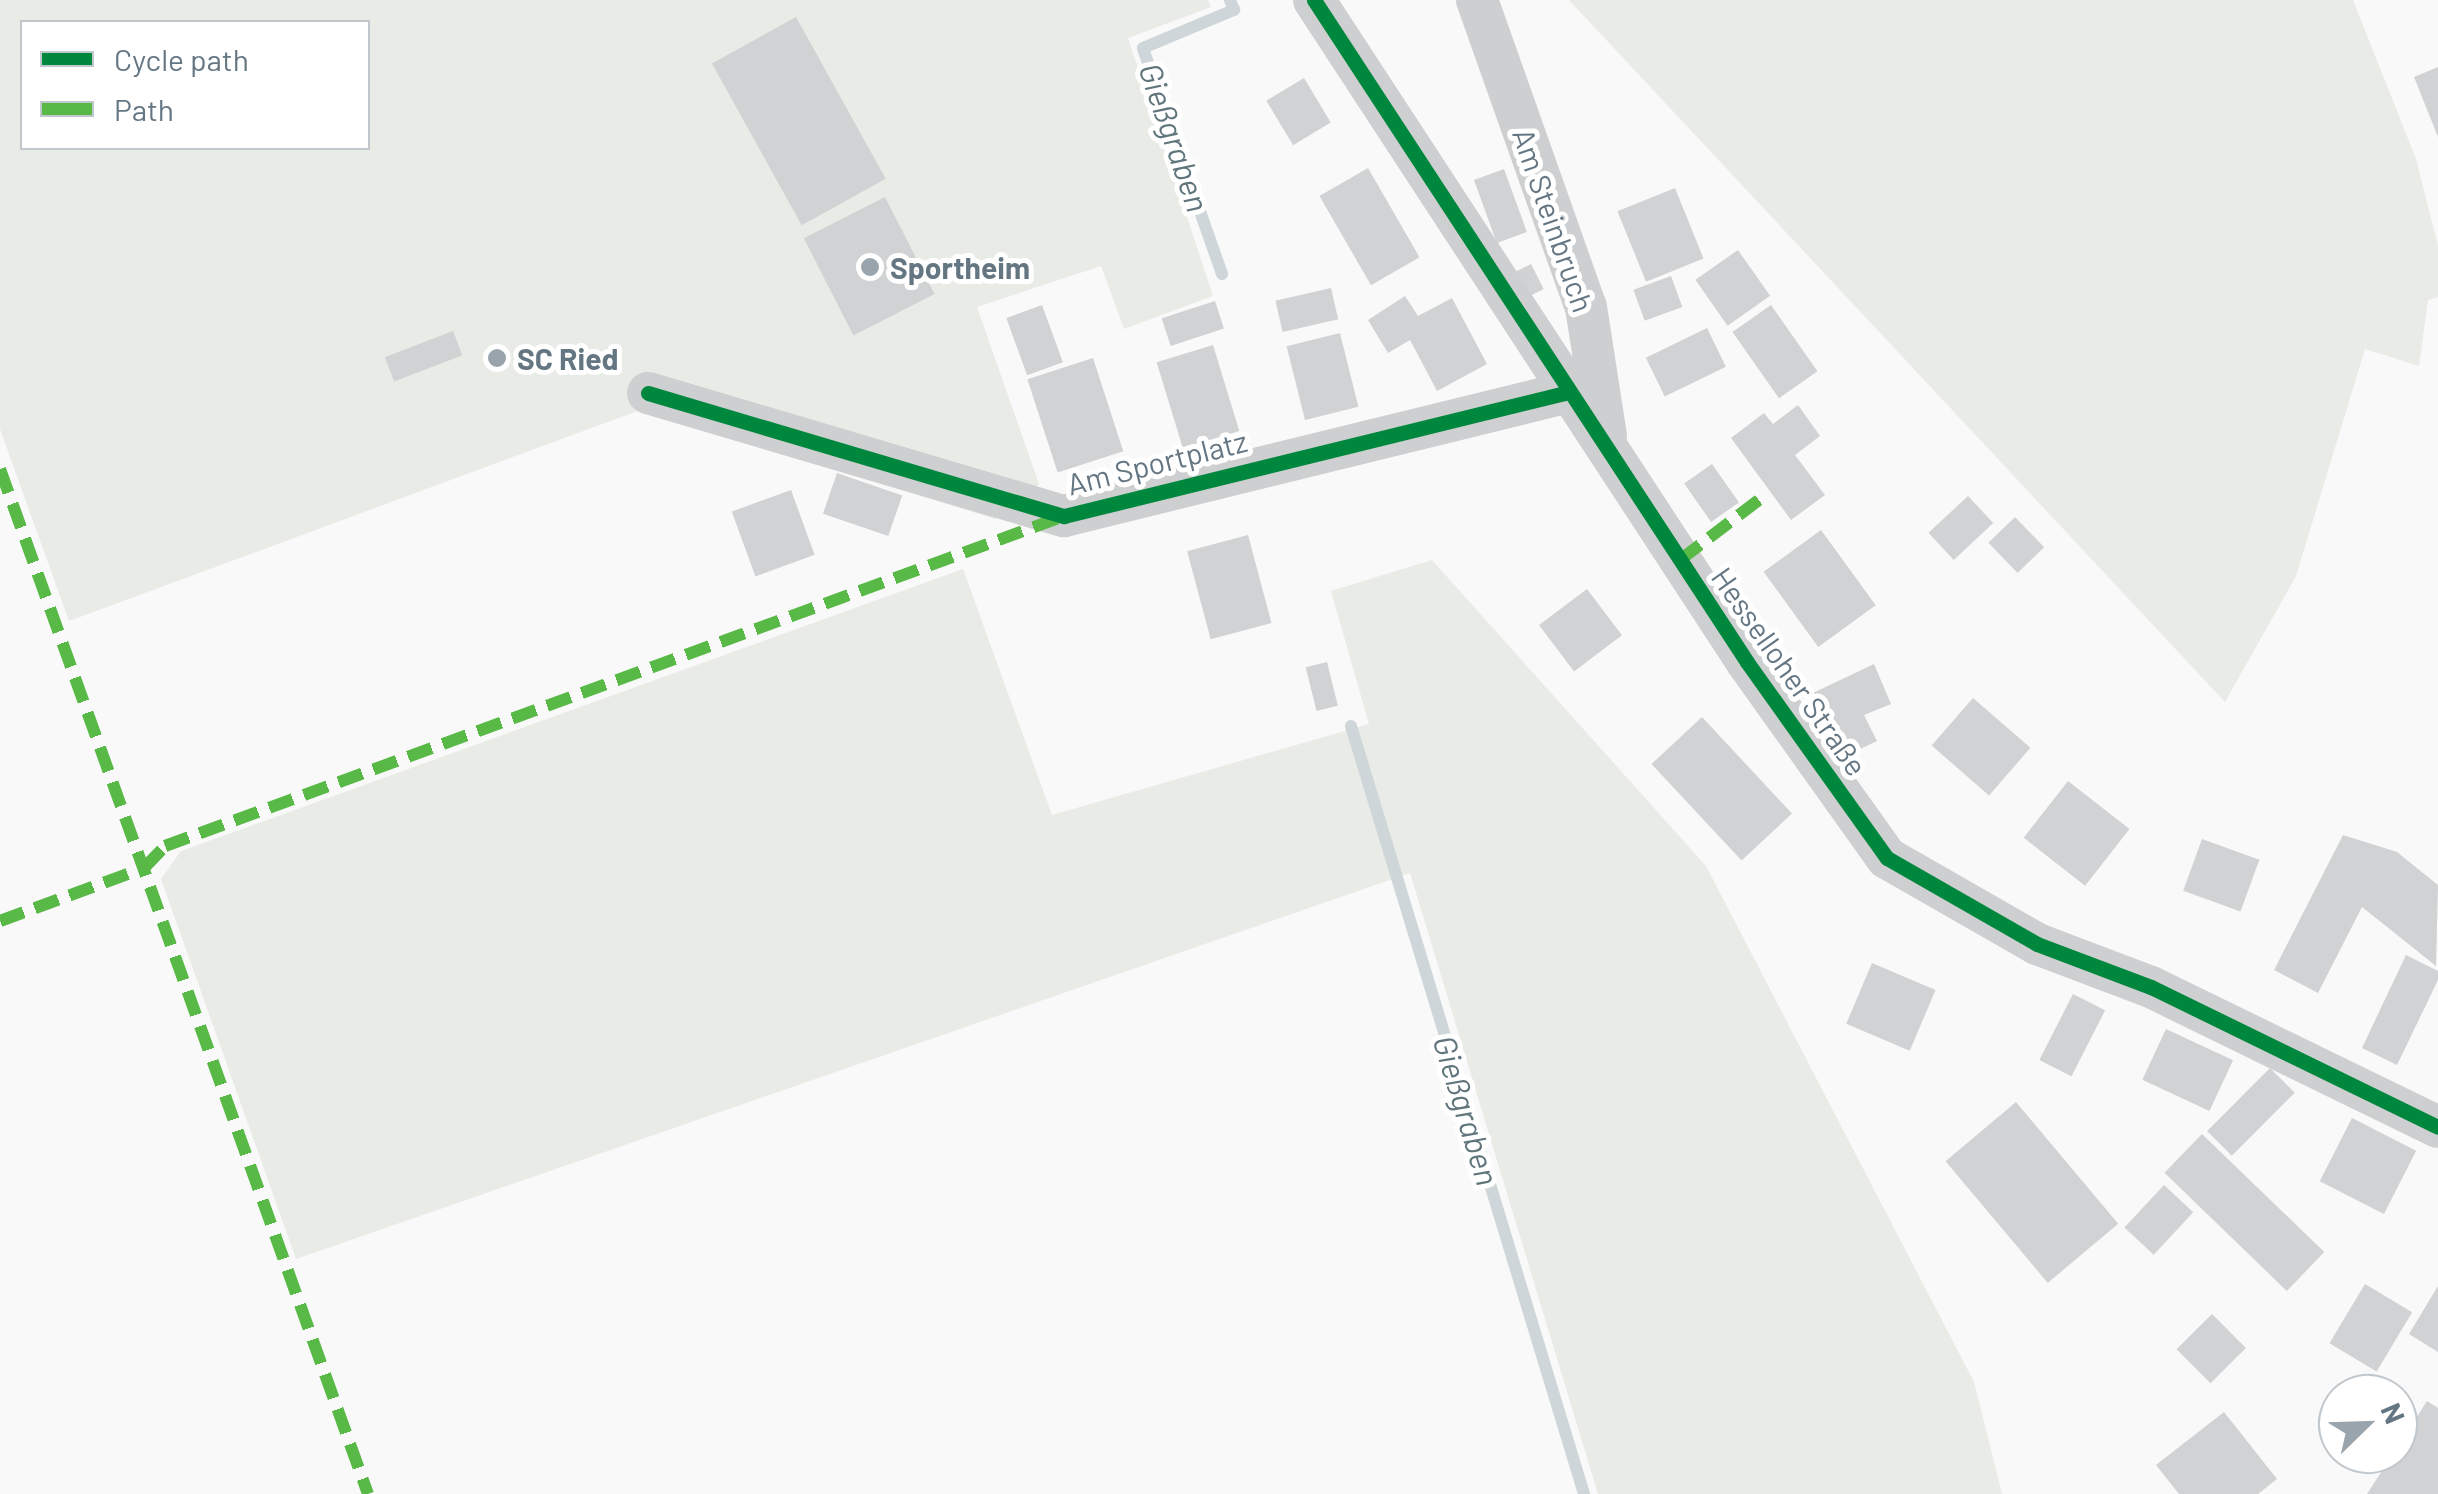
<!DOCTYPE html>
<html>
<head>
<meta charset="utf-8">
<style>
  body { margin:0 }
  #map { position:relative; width:2438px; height:1494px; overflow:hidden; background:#f9f9f9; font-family:Barlow,sans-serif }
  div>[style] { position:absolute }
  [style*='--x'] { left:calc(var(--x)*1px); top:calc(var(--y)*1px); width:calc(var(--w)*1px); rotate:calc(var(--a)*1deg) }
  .green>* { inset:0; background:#e8ebe6 }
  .stream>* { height:12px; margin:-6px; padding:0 6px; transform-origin:6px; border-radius:6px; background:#ced6d9 }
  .building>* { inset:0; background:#d0d2d3; transform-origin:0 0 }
  .street>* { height:42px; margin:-21px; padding:0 21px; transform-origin:21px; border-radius:21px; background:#cecfd0 }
  .quiet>* { height:12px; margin-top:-6px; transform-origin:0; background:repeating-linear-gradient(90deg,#58b947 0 25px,transparent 0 37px) }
  .cycleway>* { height:15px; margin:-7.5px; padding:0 7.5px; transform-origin:7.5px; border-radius:7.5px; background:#00873e }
  .dots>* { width:28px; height:28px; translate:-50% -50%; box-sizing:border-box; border:5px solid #fff; border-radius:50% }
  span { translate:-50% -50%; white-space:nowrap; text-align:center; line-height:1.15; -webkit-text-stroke:10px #fff; paint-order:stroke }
  .street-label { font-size:30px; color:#657683 }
  .poi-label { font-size:30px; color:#657683; font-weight:700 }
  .left { translate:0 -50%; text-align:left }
  .water-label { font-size:32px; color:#60757c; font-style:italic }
  .legend { position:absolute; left:20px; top:20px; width:350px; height:130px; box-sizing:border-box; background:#fff; border:2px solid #c1c8cd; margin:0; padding:12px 18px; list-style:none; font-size:30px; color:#657683 }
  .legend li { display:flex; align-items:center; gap:20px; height:50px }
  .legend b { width:50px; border:2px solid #c1c8cd }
  .north { position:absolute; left:2318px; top:1374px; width:100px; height:100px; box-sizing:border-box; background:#fff; border:2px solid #c1c8cd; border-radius:50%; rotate:67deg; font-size:28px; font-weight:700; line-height:40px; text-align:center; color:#657683 }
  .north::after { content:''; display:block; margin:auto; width:35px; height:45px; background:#99a4ac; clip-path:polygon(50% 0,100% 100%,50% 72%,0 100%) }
</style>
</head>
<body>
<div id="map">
  <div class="green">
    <div style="clip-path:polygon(evenodd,0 0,1208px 0,1211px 7px,1128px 38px,1213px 296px,1124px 329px,1101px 266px,977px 307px,1039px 484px,995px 519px,643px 409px,69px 621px,0 429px,0 0,22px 22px,368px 22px,368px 148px,22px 148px,22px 22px)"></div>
    <div style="clip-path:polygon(1569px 0,2353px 0,2416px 159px,2438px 246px,2438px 297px,2428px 300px,2419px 366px,2365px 349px,2296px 576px,2225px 702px)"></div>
    <div style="clip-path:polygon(1432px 560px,1706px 866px,1974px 1382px,2002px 1494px,1598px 1494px,1410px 873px,296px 1259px,161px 879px,181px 851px,963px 569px,1052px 815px,1369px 724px,1331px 591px)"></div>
  </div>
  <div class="stream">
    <div style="--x:1222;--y:274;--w:239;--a:-109.3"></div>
    <div style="--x:1143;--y:48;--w:99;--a:-22.7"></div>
    <div style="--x:1234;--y:10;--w:11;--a:-112"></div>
    <div style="--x:1351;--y:726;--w:803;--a:73.12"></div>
  </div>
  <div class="building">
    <div style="left:796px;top:17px;width:185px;height:96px;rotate:61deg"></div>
    <div style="clip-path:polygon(2438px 67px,2438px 137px,2414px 77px)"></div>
    <div style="left:1304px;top:78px;width:52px;height:44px;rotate:59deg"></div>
    <div style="left:1368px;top:168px;width:103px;height:56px;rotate:60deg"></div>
    <div style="left:1504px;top:169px;width:67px;height:32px;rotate:70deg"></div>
    <div style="left:1675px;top:188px;width:76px;height:62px;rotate:68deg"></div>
    <div style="left:885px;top:197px;width:109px;height:91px;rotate:63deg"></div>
    <div style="left:1738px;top:250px;width:56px;height:52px;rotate:55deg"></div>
    <div style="left:1531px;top:264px;width:28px;height:21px;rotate:63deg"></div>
    <div style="left:1671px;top:276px;width:33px;height:40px;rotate:70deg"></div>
    <div style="left:1331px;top:288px;width:32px;height:57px;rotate:77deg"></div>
    <div style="clip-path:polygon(1405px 296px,1418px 316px,1452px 298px,1487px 364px,1437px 391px,1410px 340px,1388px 353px,1368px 320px)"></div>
    <div style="left:1215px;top:301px;width:29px;height:56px;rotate:72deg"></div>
    <div style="left:1042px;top:305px;width:61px;height:38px;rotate:70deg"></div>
    <div style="left:1771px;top:305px;width:81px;height:47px;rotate:55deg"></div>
    <div style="left:1707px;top:328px;width:43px;height:68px;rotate:64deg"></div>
    <div style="left:453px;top:331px;width:26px;height:73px;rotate:69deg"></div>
    <div style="left:1340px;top:333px;width:76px;height:55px;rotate:76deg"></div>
    <div style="left:1213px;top:345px;width:90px;height:59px;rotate:73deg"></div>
    <div style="left:1093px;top:358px;width:98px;height:69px;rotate:72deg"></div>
    <div style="clip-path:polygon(1798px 405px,1820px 436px,1795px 455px,1825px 495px,1791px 520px,1731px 438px,1764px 413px,1773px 424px)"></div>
    <div style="left:1712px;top:464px;width:47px;height:34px;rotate:55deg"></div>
    <div style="left:837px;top:473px;width:69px;height:43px;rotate:19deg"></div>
    <div style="left:791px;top:490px;width:69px;height:63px;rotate:70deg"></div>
    <div style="left:1968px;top:496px;width:37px;height:54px;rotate:47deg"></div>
    <div style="left:2015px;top:517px;width:42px;height:37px;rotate:46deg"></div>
    <div style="left:1821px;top:530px;width:93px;height:71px;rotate:54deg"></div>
    <div style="left:1248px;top:535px;width:91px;height:63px;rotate:75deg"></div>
    <div style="left:1587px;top:589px;width:58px;height:60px;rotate:53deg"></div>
    <div style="left:1327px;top:662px;width:45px;height:22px;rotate:76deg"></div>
    <div style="clip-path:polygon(1874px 664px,1891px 704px,1864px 715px,1877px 741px,1843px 757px,1813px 693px)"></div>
    <div style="left:1973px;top:698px;width:76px;height:63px;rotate:41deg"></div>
    <div style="left:1702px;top:717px;width:132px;height:69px;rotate:47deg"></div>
    <div style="left:2068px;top:781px;width:78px;height:72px;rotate:38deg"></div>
    <div style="clip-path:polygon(2343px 835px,2397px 852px,2438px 885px,2436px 966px,2362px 907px,2318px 993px,2274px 970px)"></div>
    <div style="left:2202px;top:839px;width:61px;height:55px;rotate:20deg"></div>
    <div style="clip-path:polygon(2406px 955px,2438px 971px,2438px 980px,2397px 1065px,2362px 1048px)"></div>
    <div style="left:1872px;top:963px;width:69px;height:66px;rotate:23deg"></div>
    <div style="left:2073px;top:994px;width:36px;height:74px;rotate:27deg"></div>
    <div style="left:2166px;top:1029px;width:74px;height:56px;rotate:25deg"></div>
    <div style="left:2270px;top:1068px;width:35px;height:89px;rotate:45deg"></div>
    <div style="left:2016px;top:1102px;width:159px;height:92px;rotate:50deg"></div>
    <div style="left:2352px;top:1118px;width:72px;height:71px;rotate:27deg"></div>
    <div style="left:2202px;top:1134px;width:170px;height:54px;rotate:44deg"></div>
    <div style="left:2164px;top:1185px;width:40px;height:58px;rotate:43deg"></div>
    <div style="left:2365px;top:1284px;width:55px;height:69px;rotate:31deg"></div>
    <div style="clip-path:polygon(2438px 1286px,2438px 1352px,2409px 1334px)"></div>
    <div style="left:2212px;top:1314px;width:48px;height:50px;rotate:45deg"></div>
    <div style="clip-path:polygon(2427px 1401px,2438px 1408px,2438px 1494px,2367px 1494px)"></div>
    <div style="clip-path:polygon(2224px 1412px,2277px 1479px,2258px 1494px,2179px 1494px,2156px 1465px)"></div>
  </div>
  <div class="street">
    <div style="--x:1314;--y:0;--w:791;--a:56.81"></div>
    <div style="--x:1747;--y:662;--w:241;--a:54.5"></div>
    <div style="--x:1887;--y:858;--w:173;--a:29.8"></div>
    <div style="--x:2037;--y:944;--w:122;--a:20.7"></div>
    <div style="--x:2151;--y:987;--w:319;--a:26"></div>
    <div style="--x:1477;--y:0;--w:326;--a:70.5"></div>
    <div style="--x:1586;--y:307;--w:131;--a:81.2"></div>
    <div style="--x:648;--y:393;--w:434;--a:16.5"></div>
    <div style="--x:1064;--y:516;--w:520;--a:-13.8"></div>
  </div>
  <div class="quiet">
    <div style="--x:0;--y:469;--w:1089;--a:70.25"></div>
    <div style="--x:1680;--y:560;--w:101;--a:-37.3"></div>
    <div style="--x:0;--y:921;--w:153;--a:-20.2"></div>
    <div style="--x:144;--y:868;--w:30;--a:-46"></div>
    <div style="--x:165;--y:846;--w:958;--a:-20.16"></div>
  </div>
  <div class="cycleway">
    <div style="--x:1314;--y:0;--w:791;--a:56.81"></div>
    <div style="--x:1747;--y:662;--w:241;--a:54.5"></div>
    <div style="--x:1887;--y:858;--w:173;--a:29.8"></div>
    <div style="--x:2037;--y:944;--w:122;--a:20.7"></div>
    <div style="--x:2151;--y:987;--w:319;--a:26"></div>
    <div style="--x:648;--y:393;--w:434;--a:16.5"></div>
    <div style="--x:1064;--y:516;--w:520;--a:-13.8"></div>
  </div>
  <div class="dots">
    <div style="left:870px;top:267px;background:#99a4ac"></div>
    <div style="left:497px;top:358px;background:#99a4ac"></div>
  </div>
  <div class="street-label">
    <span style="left:1554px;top:220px;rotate:71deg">Am Steinbruch</span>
    <span style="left:1157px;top:462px;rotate:-14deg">Am Sportplatz</span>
    <span style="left:1790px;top:671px;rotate:55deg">Hesselloher Straße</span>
  </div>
  <div class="poi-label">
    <span class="left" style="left:890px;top:267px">Sportheim</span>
    <span class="left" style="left:517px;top:358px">SC Ried</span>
  </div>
  <div class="water-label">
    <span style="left:1175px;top:137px;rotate:71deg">Gießgraben</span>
    <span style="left:1467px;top:1110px;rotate:73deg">Gießgraben</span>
  </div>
  <ul class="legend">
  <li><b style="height:12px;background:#00873e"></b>Cycle path</li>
  <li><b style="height:12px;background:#58b947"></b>Path</li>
  </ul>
  <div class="north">N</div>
</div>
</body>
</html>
